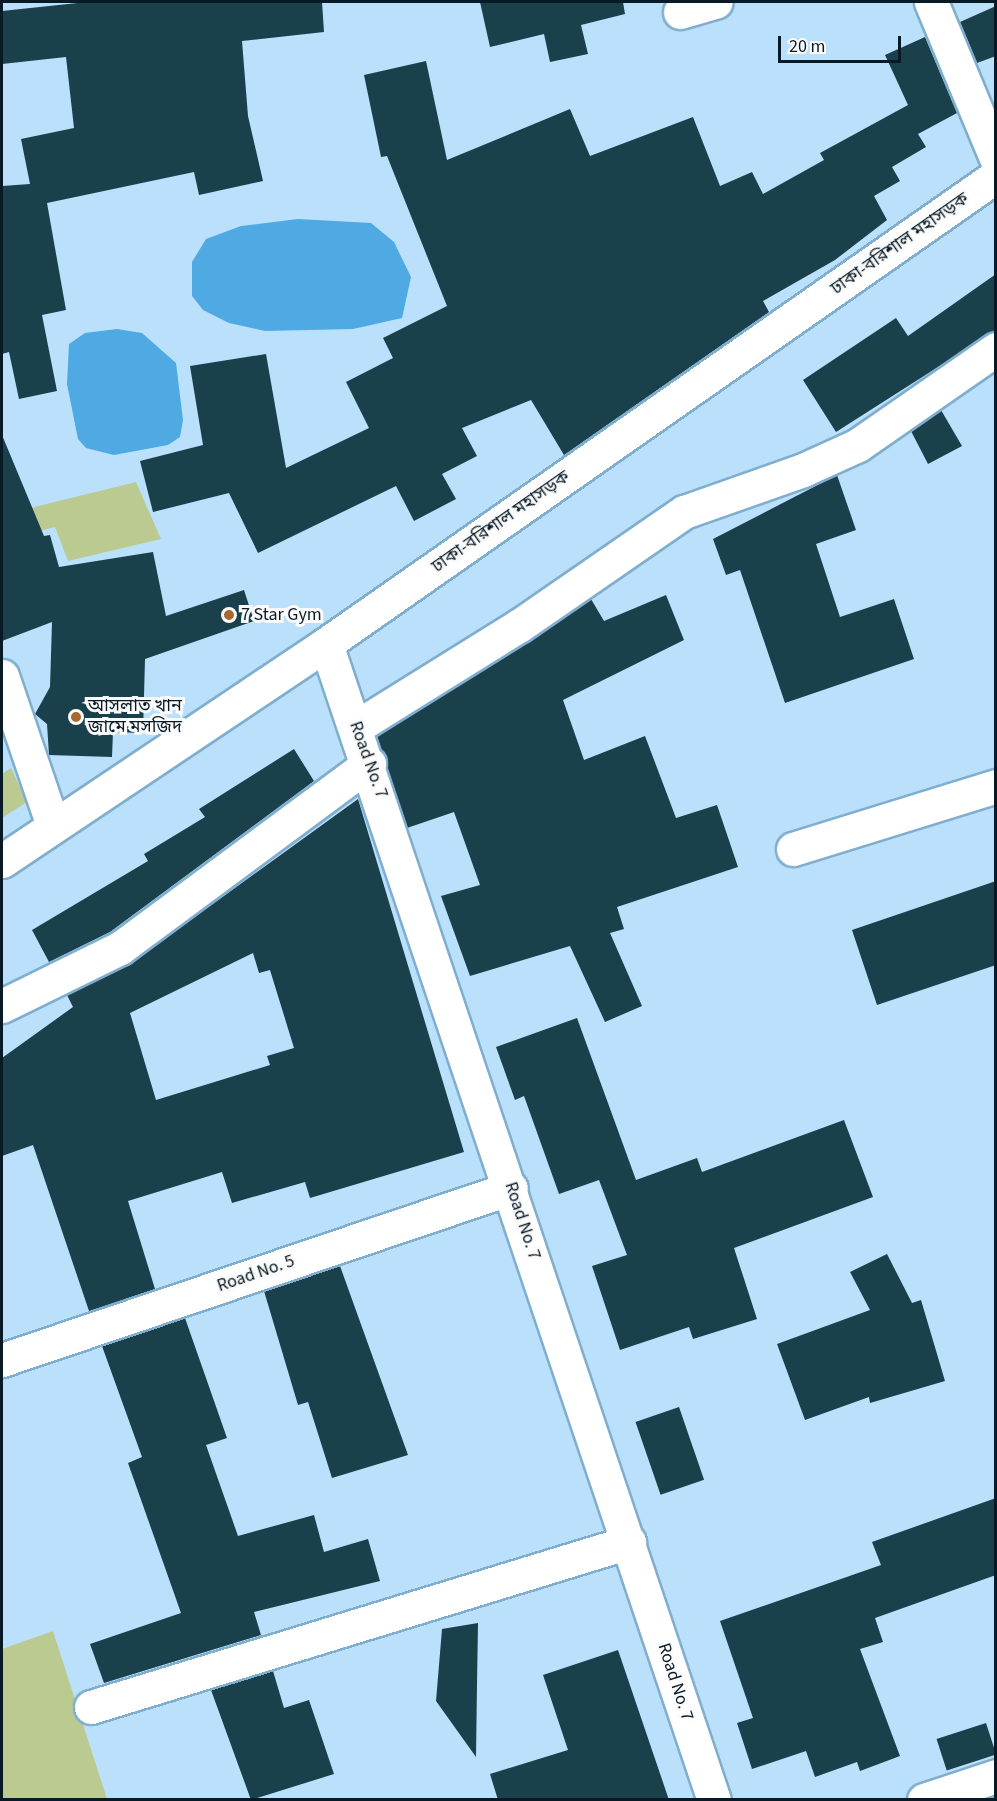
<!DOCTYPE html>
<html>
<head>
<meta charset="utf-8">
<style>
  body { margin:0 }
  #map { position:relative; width:997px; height:1801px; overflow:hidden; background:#bae0fc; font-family:"Source Sans 3","Noto Sans Bengali",sans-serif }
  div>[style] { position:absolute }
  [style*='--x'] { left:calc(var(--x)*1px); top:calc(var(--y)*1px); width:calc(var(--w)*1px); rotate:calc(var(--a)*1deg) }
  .green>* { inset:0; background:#bbca91 }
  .water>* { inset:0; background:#4fa9e3 }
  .building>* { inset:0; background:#19404b; transform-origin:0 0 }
  .roads { filter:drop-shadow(2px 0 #80aecf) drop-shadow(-2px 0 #80aecf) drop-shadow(0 2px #80aecf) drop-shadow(0 -2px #80aecf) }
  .street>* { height:33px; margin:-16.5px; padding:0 16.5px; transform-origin:16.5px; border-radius:16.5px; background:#fff }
  .highway>* { height:33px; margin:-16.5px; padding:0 16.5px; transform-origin:16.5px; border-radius:16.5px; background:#fff }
  .dots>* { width:16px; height:16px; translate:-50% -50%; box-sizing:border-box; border:3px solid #fbfbfb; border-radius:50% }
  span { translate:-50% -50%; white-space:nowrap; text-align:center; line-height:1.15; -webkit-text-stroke:6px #fbfbfb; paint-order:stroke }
  .street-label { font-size:18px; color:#081a26 }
  .poi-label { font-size:18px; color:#081a26 }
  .left { translate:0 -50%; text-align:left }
  .frame { position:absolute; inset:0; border:3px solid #081a26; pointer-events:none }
  .scale { position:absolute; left:778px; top:36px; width:123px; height:27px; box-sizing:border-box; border:3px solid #081a26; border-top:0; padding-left:8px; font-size:18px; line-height:21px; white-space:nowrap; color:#081a26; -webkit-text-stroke:4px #fbfbfb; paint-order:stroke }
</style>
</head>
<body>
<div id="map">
  <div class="green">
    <div style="clip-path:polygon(136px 482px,161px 539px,68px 561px,55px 527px,2px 541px,2px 515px)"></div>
    <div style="clip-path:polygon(11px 768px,27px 802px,2px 818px,2px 774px)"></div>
    <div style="clip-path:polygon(53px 1631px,107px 1799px,2px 1799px,2px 1649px)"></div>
  </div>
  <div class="water">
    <div style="clip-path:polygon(298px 219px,371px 223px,394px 242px,411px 277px,402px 318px,353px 329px,265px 331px,229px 323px,203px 310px,192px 296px,192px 262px,206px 239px,241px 226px)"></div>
    <div style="clip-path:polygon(117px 329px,142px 333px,176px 363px,183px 420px,180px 437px,168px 445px,114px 455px,86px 448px,78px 439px,67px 384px,69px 344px,85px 333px)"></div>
  </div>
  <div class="building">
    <div style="clip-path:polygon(87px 2px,322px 2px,324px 32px,242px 41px,248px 116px,263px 181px,199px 195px,194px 172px,47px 203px,66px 310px,42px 315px,57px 391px,19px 399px,9px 352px,2px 354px,2px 186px,30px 184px,21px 139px,74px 128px,66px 57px,2px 64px,2px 11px)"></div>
    <div style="clip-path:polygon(480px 2px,623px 2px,625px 14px,581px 25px,588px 54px,550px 62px,544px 34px,490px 47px)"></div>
    <div style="clip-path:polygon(996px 6px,996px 56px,977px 63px,960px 22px)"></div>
    <div style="clip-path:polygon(925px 37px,957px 113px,918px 134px,926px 147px,892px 167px,900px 181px,874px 196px,887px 220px,835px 260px,763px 301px,769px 312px,564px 455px,531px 400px,462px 428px,477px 456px,442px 474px,456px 499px,414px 521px,396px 486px,258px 553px,229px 493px,153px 512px,140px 461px,203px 445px,190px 366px,266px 354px,286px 468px,369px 428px,346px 382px,393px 358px,383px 338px,447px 306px,387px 156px,381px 157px,364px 75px,426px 61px,447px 160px,570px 109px,590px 156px,693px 117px,720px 186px,752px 172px,763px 194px,824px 160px,820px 153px,908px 105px,885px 55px)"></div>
    <div style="clip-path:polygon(996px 274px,996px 330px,836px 432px,803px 380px,896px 318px,908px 336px)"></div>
    <div style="clip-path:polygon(941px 410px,962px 446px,928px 464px,911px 431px)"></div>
    <div style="clip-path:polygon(2px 435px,44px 536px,50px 535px,59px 567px,153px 552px,166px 616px,244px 590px,254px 621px,145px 659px,143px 733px,113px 732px,112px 757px,49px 755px,47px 724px,35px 714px,50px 687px,52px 622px,2px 641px)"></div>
    <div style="clip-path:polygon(837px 475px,856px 530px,816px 544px,840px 617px,894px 599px,914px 659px,785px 703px,740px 570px,726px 575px,713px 539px)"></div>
    <div style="clip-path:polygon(666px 595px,684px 640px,563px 700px,584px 760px,645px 736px,676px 818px,717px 805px,738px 867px,617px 907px,624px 929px,610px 933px,642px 1006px,605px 1022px,570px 946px,470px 976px,441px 896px,480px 885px,454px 812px,407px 828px,377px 736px,591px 599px,604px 621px)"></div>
    <div style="clip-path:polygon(294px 749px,314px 781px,110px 932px,49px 962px,32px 930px,148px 861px,144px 854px,205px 817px,199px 809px)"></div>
    <div style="clip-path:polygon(evenodd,358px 799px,464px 1152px,310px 1198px,305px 1182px,232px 1203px,222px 1172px,128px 1201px,155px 1289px,89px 1311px,33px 1145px,2px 1156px,2px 1058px,73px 1007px,67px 995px,131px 963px,358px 799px,253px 953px,259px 973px,270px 970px,294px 1048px,267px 1056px,270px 1065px,156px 1100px,130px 1013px,253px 953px)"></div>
    <div style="clip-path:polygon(996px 881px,996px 965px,877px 1005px,852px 930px)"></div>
    <div style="clip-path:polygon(577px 1018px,636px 1180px,697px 1158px,702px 1172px,844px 1120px,873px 1197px,734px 1248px,757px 1319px,693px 1339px,689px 1327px,620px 1350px,592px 1266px,627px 1255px,599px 1180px,559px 1194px,524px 1096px,515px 1100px,496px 1047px)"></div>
    <div style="clip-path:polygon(887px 1254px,912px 1303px,921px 1300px,945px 1381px,870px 1403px,869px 1397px,805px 1420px,777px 1344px,870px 1310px,850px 1272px)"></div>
    <div style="clip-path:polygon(340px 1266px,408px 1455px,332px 1478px,308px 1402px,298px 1405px,264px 1291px)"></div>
    <div style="clip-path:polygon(185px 1318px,227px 1438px,206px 1445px,238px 1536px,314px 1515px,324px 1552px,368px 1539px,380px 1581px,254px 1612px,261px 1635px,104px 1683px,90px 1644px,181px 1613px,128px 1463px,142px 1457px,102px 1346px)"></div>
    <div style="left:679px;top:1407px;width:77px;height:46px;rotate:71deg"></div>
    <div style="clip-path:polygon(996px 1498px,996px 1575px,875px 1618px,883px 1642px,860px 1649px,900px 1756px,860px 1771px,857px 1762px,815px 1777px,806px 1751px,752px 1769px,737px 1723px,753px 1718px,720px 1621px,881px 1565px,872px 1542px)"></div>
    <div style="clip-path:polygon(478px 1623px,477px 1685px,476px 1757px,436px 1701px,442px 1629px)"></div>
    <div style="clip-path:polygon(618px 1650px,669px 1800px,498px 1800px,490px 1774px,568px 1750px,543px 1675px)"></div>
    <div style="clip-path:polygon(273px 1671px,284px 1708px,309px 1700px,334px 1774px,251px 1800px,211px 1690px)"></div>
    <div style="left:986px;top:1723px;width:33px;height:52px;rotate:72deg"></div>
  </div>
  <div class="roads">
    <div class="street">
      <div style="--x:931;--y:2;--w:169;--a:67.4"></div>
      <div style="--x:680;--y:12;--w:37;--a:-16"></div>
      <div style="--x:326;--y:644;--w:1219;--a:71.45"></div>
      <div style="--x:2;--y:676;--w:158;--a:71.2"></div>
      <div style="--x:356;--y:727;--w:193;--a:-31.9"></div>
      <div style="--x:520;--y:625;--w:199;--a:-34.6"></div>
      <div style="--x:684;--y:512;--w:126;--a:-19.4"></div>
      <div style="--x:803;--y:470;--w:60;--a:-24.4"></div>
      <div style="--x:858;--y:445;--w:168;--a:-34.8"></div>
      <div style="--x:793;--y:849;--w:213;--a:-17.2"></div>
      <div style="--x:2;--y:1006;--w:131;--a:-26.2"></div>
      <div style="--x:120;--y:948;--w:310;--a:-36.5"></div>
      <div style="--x:2;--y:1360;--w:537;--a:-18.67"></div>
      <div style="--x:91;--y:1707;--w:563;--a:-17.05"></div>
      <div style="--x:924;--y:1800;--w:76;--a:-18.4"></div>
    </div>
    <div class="highway">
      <div style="--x:2;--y:861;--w:390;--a:-33.8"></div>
      <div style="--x:326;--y:644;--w:817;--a:-34.93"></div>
    </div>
  </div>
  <div class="dots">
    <div style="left:229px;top:615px;background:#a86830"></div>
    <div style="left:76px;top:717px;background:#a86830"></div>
  </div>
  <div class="street-label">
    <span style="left:900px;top:244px;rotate:-35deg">ঢাকা-বরিশাল মহাসড়ক</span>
    <span style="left:501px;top:522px;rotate:-35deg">ঢাকা-বরিশাল মহাসড়ক</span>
    <span style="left:368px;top:760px;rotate:70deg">Road No. 7</span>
    <span style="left:522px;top:1221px;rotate:72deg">Road No. 7</span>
    <span style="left:256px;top:1274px;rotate:-19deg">Road No. 5</span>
    <span style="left:675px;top:1682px;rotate:72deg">Road No. 7</span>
  </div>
  <div class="poi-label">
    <span class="left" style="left:241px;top:615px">7 Star Gym</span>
    <span class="left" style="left:88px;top:717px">আসলাত খান<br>জামে মসজিদ</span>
  </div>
  <div class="frame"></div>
  <div class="scale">20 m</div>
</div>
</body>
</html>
